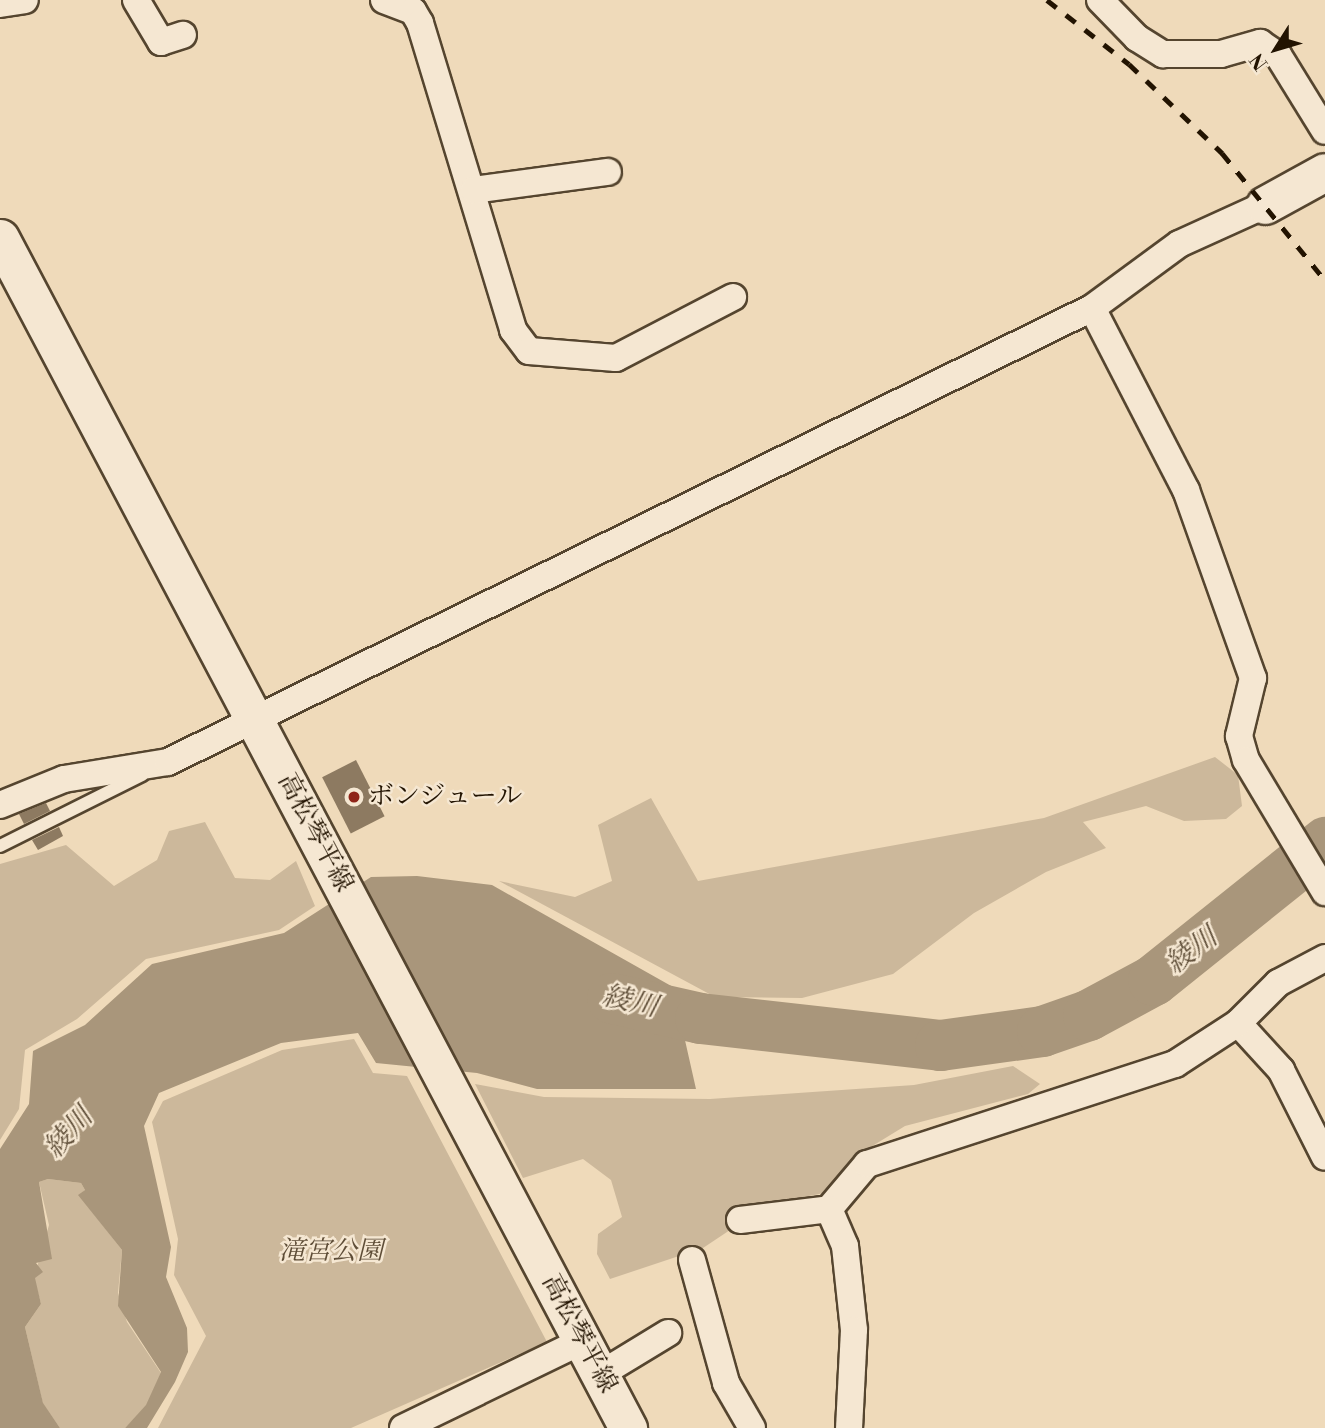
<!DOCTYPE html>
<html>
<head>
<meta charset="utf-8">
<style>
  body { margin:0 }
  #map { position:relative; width:1325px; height:1428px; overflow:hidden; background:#efdaba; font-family:"Libre Bodoni","Noto Serif JP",serif }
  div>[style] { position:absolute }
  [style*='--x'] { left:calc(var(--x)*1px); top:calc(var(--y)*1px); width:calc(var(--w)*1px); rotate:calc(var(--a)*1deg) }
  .green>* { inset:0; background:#ccb89b }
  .water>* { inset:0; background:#a9967b }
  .river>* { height:51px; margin:-25.5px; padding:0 25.5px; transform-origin:25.5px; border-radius:25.5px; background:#a9967b }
  .building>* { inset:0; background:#8d7a61; transform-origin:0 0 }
  .roads { filter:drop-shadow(2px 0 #55452f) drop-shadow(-2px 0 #55452f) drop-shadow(0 2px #55452f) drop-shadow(0 -2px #55452f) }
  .lane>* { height:12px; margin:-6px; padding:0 6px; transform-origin:6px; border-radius:6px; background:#f5e7d2 }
  .street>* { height:26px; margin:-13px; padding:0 13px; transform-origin:13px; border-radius:13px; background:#f5e7d2 }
  .secondary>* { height:37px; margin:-18.5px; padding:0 18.5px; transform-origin:18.5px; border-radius:18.5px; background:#f5e7d2 }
  .rail>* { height:5px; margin-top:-2.5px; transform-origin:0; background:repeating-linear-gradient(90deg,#221301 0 12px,transparent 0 24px) }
  .dots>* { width:19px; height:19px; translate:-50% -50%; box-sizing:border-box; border:4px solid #f5e7d2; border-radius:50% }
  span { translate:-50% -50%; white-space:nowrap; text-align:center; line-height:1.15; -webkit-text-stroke:5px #f5e7d2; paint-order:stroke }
  .poi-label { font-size:26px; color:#221301 }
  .left { translate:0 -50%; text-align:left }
  .street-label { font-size:26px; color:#221301 }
  .park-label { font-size:26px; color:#5e4d37; font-style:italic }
  .water-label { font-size:28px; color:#5f4e38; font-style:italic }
  .north { position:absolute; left:1241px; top:14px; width:70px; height:70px; -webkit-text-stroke:5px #f5e7d2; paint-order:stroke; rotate:233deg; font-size:19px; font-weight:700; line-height:28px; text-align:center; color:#221301 }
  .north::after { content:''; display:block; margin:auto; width:24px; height:32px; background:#221301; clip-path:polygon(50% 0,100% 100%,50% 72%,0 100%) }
</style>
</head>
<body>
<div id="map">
  <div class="green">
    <div style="clip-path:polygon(1215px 757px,1238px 775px,1242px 806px,1226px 819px,1184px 821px,1146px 806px,1083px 822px,1106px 848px,1046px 872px,974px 913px,893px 974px,802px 998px,715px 997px,499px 881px,575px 897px,612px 881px,598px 825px,651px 798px,698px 881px,1044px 818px)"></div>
    <div style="clip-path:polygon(205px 822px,235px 878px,270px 880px,296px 861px,315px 906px,279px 930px,146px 959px,77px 1019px,25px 1050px,19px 1109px,0 1140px,0 864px,66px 845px,114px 886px,157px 860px,169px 831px)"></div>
    <div style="clip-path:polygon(354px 1039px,373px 1073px,407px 1076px,547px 1342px,351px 1428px,158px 1428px,206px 1336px,174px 1275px,178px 1239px,152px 1122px,163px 1101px,282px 1050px)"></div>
    <div style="clip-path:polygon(1013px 1066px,1040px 1084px,1028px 1094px,905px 1126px,856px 1156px,824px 1193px,727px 1212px,730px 1230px,703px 1248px,610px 1279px,597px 1254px,598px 1234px,622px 1217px,611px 1180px,583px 1159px,523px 1178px,475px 1084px,544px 1097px,710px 1099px,914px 1085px)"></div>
    <div style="clip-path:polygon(48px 1179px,81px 1183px,85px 1190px,79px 1195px,122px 1250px,118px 1293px,127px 1322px,161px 1373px,147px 1405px,125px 1428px,60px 1428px,43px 1404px,25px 1327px,41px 1304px,34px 1278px,49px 1225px,39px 1182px)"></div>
  </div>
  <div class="water">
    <div style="clip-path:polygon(417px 876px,492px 885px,673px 987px,696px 1089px,537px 1089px,477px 1073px,376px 1063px,358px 1033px,281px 1043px,159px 1093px,144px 1126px,171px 1247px,166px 1277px,187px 1328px,188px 1352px,175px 1382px,147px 1428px,125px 1428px,146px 1405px,161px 1372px,118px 1306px,122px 1250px,78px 1195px,85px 1190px,81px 1183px,48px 1179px,39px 1182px,52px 1259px,36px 1263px,43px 1272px,35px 1278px,41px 1304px,25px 1327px,43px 1403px,60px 1428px,0 1428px,0 1149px,29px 1104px,33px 1051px,85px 1025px,152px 964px,284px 933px,371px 877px)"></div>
  </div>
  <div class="river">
    <div style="--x:612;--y:998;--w:90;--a:12.8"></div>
    <div style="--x:700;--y:1018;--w:242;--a:6.4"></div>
    <div style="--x:940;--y:1045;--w:103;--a:-7.8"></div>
    <div style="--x:1042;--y:1031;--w:49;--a:-19.2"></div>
    <div style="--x:1088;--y:1015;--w:74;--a:-28.3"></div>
    <div style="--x:1153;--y:980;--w:221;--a:-38.7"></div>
  </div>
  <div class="building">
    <div style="left:356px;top:760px;width:63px;height:38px;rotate:63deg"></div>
    <div style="clip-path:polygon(46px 803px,50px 811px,24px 824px,19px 814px)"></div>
    <div style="clip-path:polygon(59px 827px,63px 836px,38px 850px,32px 840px)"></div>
  </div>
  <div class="roads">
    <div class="lane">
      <div style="--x:0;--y:846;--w:159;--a:-26.6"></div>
    </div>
    <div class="street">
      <div style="--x:136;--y:0;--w:49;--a:59.2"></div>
      <div style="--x:161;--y:42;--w:23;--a:-18"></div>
      <div style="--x:384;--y:0;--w:31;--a:21"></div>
      <div style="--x:413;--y:11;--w:14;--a:60"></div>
      <div style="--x:420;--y:23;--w:321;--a:73.1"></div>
      <div style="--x:513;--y:330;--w:26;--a:53"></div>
      <div style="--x:529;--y:351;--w:87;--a:4.6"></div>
      <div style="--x:616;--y:358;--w:132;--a:-27.5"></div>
      <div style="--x:1100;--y:0;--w:53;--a:45.8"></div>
      <div style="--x:1137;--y:38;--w:31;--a:32"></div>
      <div style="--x:1163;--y:54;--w:58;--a:0"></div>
      <div style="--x:1221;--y:54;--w:41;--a:-15.8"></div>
      <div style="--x:1260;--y:43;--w:22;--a:34"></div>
      <div style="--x:1278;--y:55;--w:89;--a:58.3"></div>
      <div style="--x:0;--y:4;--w:25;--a:-9"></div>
      <div style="--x:474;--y:190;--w:135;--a:-7.7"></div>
      <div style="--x:1092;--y:308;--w:205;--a:62.7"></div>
      <div style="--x:1186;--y:490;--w:200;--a:70.4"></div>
      <div style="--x:1253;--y:678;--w:60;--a:103.6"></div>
      <div style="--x:1239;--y:736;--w:25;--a:74"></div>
      <div style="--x:1246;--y:760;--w:154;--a:59.1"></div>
      <div style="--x:0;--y:805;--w:69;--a:-22.1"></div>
      <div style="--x:64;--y:779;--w:105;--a:-9.3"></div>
      <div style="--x:168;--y:762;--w:1030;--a:-26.17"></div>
      <div style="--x:1092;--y:308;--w:108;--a:-36.3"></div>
      <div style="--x:1179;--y:244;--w:94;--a:-24.4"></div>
      <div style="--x:1238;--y:1023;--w:64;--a:47.5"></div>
      <div style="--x:1281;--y:1070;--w:97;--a:63.2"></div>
      <div style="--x:829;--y:1209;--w:59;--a:-49.8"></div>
      <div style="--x:867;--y:1164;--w:324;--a:-18"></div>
      <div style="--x:1175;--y:1064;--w:75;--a:-33.1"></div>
      <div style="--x:1238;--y:1023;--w:57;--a:-45"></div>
      <div style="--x:1278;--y:983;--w:53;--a:-28"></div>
      <div style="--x:740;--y:1220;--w:90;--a:-7"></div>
      <div style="--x:829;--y:1209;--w:40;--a:66.6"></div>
      <div style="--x:845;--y:1246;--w:84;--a:83.9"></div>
      <div style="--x:854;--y:1330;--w:98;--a:92.9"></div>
      <div style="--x:692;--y:1260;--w:128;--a:74.5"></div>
      <div style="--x:726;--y:1383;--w:52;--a:60"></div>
      <div style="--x:599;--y:1375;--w:81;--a:-31.3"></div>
      <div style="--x:403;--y:1428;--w:199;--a:-25.9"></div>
    </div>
    <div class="secondary">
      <div style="--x:1265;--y:205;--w:68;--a:-28.8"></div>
      <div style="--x:0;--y:238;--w:1346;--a:62.18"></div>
    </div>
  </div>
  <div class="rail">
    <div style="--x:1047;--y:0;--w:104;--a:38"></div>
    <div style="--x:1129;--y:64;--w:129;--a:43.7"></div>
    <div style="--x:1222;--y:153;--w:164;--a:51"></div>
  </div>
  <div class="dots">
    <div style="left:354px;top:797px;background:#8f2418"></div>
  </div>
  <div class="poi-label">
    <span class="left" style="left:368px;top:797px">ボンジュール</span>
  </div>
  <div class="street-label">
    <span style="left:315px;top:833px;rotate:62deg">高松琴平線</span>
    <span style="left:579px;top:1334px;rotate:62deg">高松琴平線</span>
  </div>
  <div class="park-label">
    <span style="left:331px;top:1252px">滝宮公園</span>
  </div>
  <div class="water-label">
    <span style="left:1192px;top:951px;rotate:-37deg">綾川</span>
    <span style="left:630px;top:1002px;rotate:13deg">綾川</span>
    <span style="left:69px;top:1133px;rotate:-48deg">綾川</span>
  </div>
  <div class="north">N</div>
</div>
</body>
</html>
